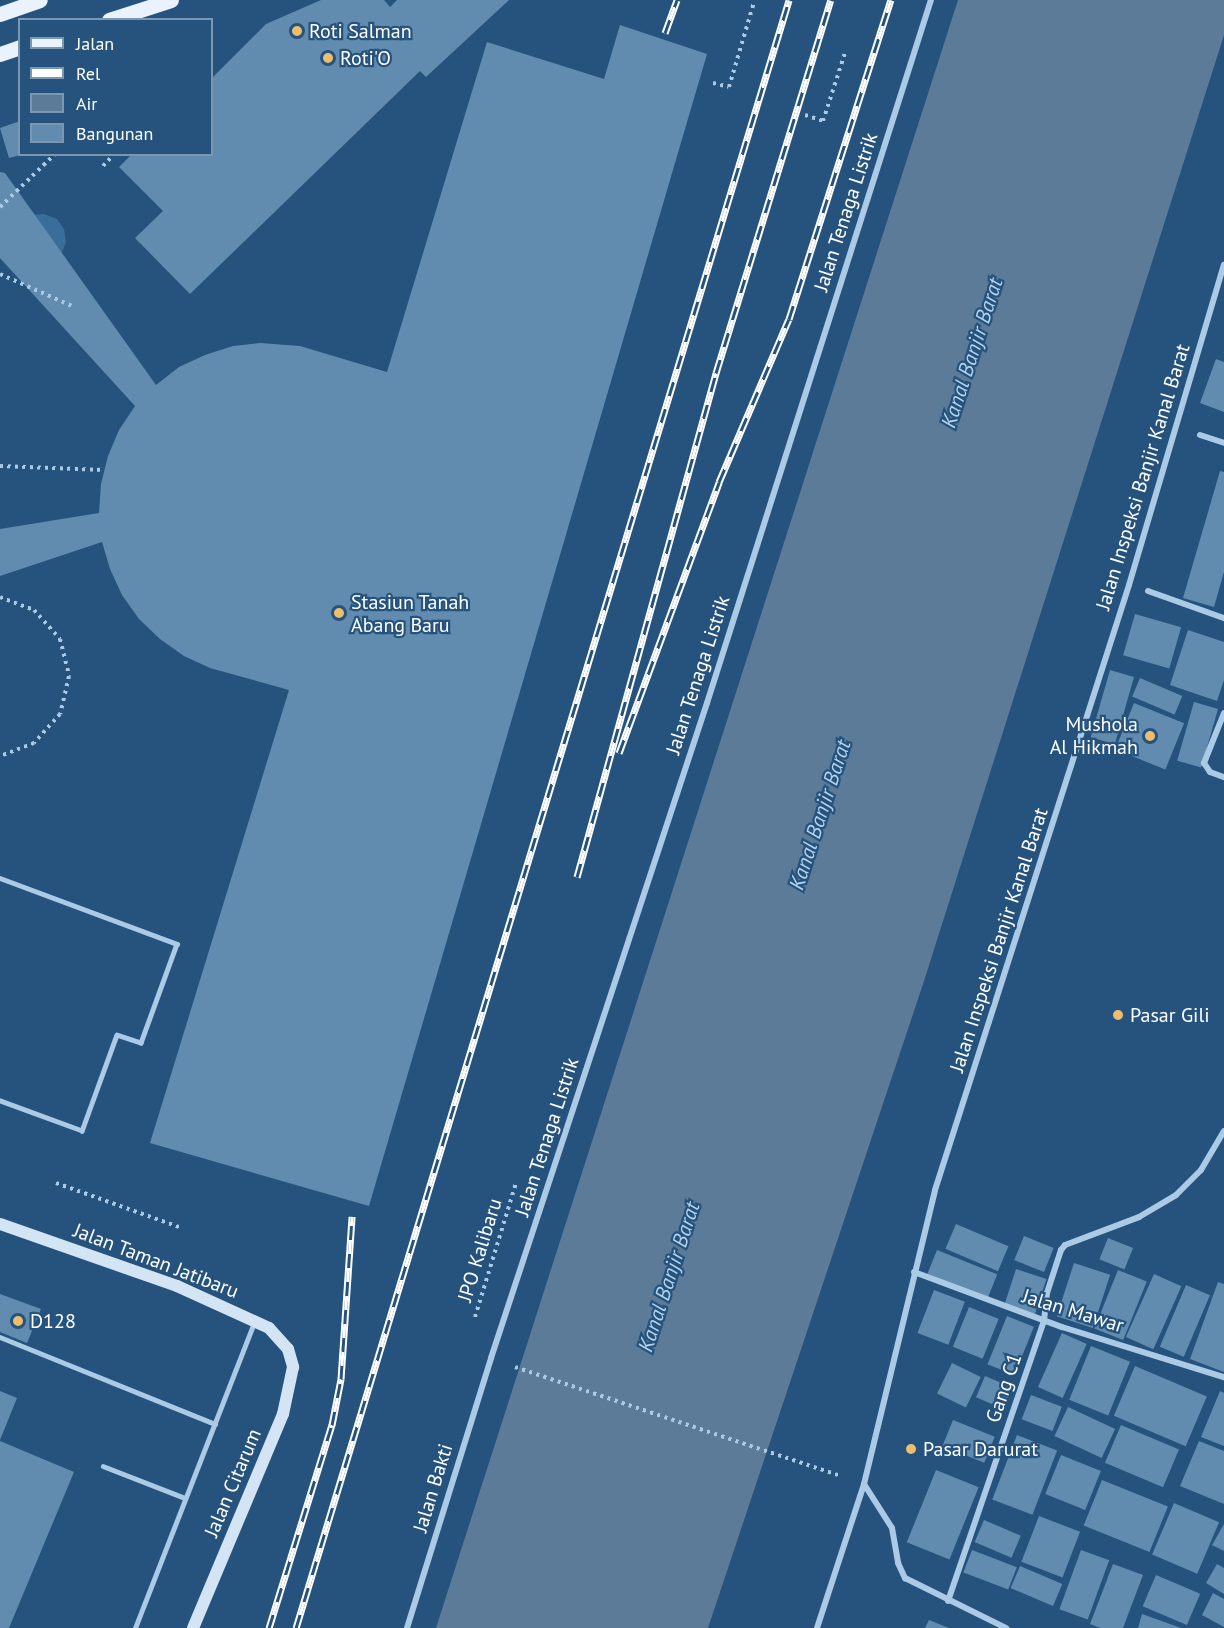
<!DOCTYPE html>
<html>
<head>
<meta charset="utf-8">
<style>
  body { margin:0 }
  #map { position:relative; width:1224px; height:1628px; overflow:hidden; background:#25537d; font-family:"PT Sans",sans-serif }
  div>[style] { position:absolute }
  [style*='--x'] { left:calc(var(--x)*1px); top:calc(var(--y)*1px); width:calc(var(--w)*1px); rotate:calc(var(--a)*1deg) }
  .green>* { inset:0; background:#396d9a }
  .water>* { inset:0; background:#5b7b99 }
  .building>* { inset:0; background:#628caf; transform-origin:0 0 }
  .path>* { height:4px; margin-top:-2px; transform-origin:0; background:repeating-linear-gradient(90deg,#aacae5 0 3px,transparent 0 7.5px) }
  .lane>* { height:4.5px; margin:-2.25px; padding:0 2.25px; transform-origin:2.25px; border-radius:2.25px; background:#aacae5 }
  .street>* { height:6px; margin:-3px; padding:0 3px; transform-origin:3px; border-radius:3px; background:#aacae5 }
  .secondary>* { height:12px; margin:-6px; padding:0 6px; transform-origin:6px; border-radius:6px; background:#d3e5f5 }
  .primary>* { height:15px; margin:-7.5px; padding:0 7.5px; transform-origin:7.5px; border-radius:7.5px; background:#eaf3fd }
  .rail>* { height:7px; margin-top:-3.5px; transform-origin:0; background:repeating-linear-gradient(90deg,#25537d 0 14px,#fff 0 28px); box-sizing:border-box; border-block:2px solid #fff }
  .dots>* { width:16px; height:16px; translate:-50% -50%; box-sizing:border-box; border:3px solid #25537d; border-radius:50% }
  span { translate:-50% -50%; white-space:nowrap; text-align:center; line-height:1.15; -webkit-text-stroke:4.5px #25537d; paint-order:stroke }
  .poi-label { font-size:20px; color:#fff }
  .left { translate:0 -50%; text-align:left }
  .right { translate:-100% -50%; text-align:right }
  .street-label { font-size:20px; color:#fff }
  .water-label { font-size:21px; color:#b5d3ed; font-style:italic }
  .legend { position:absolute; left:18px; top:18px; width:195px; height:138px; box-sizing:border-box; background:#25537d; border:2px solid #7c98b1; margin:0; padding:8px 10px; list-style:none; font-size:18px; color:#fff }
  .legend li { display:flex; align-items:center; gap:12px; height:30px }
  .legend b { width:30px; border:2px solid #7c98b1 }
</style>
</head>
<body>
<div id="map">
  <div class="green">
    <div style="clip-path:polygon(44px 214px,57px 219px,64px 229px,66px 242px,61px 255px,31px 215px)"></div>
  </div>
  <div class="water">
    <div style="clip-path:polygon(958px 0,1224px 0,1224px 35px,924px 981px,708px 1628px,436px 1628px)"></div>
  </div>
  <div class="building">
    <div style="clip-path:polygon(321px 0,384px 0,390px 7px,397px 0,509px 0,426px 77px,420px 71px,190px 294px,135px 238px,163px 211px,119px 167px,132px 154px,212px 154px,212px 78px,266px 24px)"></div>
    <div style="clip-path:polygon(620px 25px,707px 54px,369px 1206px,150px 1143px,289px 690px,210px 668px,184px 656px,160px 639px,139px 619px,122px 595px,110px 569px,102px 542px,0 576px,0 529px,99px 513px,101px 484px,108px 456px,119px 430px,135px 406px,0 258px,0 172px,5px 173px,156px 385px,179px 367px,205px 355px,233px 346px,260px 343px,300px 346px,387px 372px,487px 42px,604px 79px)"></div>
    <div style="clip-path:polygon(20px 121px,20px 155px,9px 158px,0 128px)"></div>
    <div style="clip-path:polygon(1216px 359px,1224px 362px,1224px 412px,1200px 403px)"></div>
    <div style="clip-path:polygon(1220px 471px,1224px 472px,1224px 572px,1214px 607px,1183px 598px)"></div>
    <div style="left:1135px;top:614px;width:48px;height:43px;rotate:16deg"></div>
    <div style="clip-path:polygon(1188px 630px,1224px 642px,1224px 680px,1217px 701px,1170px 685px)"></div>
    <div style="left:1110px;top:670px;width:25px;height:70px;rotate:16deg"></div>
    <div style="left:1140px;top:678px;width:46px;height:20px;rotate:23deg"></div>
    <div style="left:1194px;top:702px;width:25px;height:61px;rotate:16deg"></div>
    <div style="left:1134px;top:703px;width:54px;height:50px;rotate:22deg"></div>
    <div style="left:956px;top:1224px;width:57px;height:27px;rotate:23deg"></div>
    <div style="left:1024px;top:1236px;width:32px;height:26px;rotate:22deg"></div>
    <div style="left:1108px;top:1238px;width:27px;height:23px;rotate:22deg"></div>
    <div style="left:937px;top:1250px;width:65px;height:26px;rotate:22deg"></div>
    <div style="left:1074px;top:1263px;width:38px;height:56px;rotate:18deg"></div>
    <div style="left:1016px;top:1269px;width:32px;height:37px;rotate:18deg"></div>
    <div style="left:1118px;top:1270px;width:31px;height:63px;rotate:22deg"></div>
    <div style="left:1154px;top:1274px;width:30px;height:69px;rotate:24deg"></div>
    <div style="clip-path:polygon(1218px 1282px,1224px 1284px,1224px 1372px,1190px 1359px)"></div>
    <div style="left:1186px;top:1285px;width:26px;height:67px;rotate:23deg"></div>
    <div style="left:934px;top:1290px;width:33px;height:46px;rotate:21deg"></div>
    <div style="clip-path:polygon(0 1294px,41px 1309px,27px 1343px,0 1332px)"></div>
    <div style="left:969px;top:1307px;width:32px;height:43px;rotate:22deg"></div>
    <div style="left:1007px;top:1316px;width:29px;height:52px;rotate:22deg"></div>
    <div style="left:1062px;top:1333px;width:27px;height:59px;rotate:24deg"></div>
    <div style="left:1091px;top:1346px;width:42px;height:58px;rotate:22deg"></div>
    <div style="left:952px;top:1363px;width:32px;height:34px;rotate:26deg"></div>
    <div style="left:1135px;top:1366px;width:78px;height:54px;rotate:23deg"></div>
    <div style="left:985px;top:1376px;width:30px;height:23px;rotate:23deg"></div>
    <div style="clip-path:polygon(0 1391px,17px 1398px,0 1440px)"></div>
    <div style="clip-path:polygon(1220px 1391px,1224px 1393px,1224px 1446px,1201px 1437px)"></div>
    <div style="left:1031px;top:1395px;width:33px;height:26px;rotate:21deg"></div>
    <div style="left:1068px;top:1407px;width:52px;height:32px;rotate:25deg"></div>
    <div style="left:953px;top:1420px;width:45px;height:28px;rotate:22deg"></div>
    <div style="left:1121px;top:1425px;width:63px;height:41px;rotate:23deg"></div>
    <div style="left:1017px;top:1435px;width:43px;height:69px;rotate:21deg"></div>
    <div style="clip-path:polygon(0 1441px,74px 1472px,9px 1628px,0 1628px)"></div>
    <div style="clip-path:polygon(1199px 1441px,1224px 1451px,1224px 1504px,1180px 1486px)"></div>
    <div style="left:1061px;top:1455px;width:43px;height:42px;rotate:22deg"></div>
    <div style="left:936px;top:1470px;width:46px;height:78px;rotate:22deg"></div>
    <div style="left:1102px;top:1480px;width:71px;height:49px;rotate:22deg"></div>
    <div style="left:1174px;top:1503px;width:49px;height:56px;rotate:23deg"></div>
    <div style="left:1039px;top:1516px;width:44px;height:49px;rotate:21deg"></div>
    <div style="left:984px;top:1520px;width:40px;height:24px;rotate:23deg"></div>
    <div style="clip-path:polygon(1224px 1524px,1224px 1551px,1212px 1545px)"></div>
    <div style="left:972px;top:1550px;width:48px;height:24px;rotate:21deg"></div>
    <div style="left:1081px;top:1550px;width:30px;height:63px;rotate:20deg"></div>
    <div style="clip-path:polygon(1113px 1564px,1143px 1575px,1123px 1628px,1100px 1628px,1090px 1624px)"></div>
    <div style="clip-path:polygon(1217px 1564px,1224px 1568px,1224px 1594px,1206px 1583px)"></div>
    <div style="left:1020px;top:1566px;width:46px;height:24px;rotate:23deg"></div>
    <div style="left:1156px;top:1575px;width:48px;height:34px;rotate:23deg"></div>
    <div style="clip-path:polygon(1213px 1593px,1224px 1599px,1224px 1627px,1202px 1615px)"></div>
    <div style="clip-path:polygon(1142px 1614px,1181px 1628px,1138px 1628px)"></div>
    <div style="clip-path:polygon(929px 1620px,949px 1628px,925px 1628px)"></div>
  </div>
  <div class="path">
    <div style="--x:713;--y:83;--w:16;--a:14"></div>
    <div style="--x:729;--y:87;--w:89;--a:-73.6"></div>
    <div style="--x:805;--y:115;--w:19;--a:18"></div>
    <div style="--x:823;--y:121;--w:71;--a:-72.1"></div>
    <div style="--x:103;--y:166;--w:16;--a:-47"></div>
    <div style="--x:0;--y:207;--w:76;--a:-43.9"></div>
    <div style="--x:0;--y:274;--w:81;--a:24"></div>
    <div style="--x:0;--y:466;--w:104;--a:2.2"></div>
    <div style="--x:0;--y:597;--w:36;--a:21"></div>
    <div style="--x:34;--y:610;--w:39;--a:48"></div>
    <div style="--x:60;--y:639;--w:38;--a:76"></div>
    <div style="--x:69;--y:676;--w:39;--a:103"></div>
    <div style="--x:60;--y:714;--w:39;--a:132"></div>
    <div style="--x:34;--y:743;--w:36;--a:159"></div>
    <div style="--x:56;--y:1183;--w:131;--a:19.7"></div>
    <div style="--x:475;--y:1317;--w:140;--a:-73"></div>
    <div style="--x:515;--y:1367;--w:344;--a:18.5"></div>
  </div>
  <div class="lane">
    <div style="--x:0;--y:878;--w:189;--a:20.4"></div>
    <div style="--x:177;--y:944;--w:105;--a:110"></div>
    <div style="--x:141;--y:1043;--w:25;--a:-162"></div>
    <div style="--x:117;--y:1035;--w:102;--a:110"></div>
    <div style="--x:82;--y:1131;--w:87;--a:-159.9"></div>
    <div style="--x:0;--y:1337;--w:232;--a:22"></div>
    <div style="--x:103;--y:1466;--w:88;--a:21.3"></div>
    <div style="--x:135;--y:1628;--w:327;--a:-68.7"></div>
  </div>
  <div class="street">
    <div style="--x:1200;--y:435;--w:25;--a:18"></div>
    <div style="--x:1148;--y:591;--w:81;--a:19.6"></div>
    <div style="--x:1224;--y:713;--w:54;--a:111.8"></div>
    <div style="--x:1204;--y:763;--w:11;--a:56"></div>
    <div style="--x:1210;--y:772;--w:15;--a:20"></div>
    <div style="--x:914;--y:1272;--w:158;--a:20.4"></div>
    <div style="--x:1062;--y:1327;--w:170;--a:17.2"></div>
    <div style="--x:864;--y:1484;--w:52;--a:57.5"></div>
    <div style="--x:892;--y:1528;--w:36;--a:80"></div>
    <div style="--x:898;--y:1563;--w:17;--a:65"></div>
    <div style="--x:905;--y:1578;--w:113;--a:26.3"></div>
    <div style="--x:948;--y:1601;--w:296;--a:-71.1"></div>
    <div style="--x:1044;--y:1321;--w:28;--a:-84"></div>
    <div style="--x:1047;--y:1293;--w:45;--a:-72"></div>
    <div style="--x:1061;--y:1250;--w:6;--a:-51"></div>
    <div style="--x:1065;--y:1245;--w:79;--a:-20.7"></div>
    <div style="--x:1139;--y:1217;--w:43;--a:-30.7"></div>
    <div style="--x:1176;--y:1195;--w:35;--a:-45"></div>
    <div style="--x:1201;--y:1170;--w:45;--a:-59.5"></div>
    <div style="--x:407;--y:1628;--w:283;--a:-72.7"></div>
    <div style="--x:491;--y:1358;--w:690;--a:-71.75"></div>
    <div style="--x:707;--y:703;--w:738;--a:-72.33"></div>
    <div style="--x:817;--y:1628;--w:151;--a:-71.9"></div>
    <div style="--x:864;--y:1484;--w:302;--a:-76.4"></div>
    <div style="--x:935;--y:1190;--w:635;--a:-72.22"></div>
    <div style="--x:1129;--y:585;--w:334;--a:-73.5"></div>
  </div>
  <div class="secondary">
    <div style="--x:0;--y:1224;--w:188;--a:19.3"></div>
    <div style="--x:177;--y:1286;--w:101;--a:24.5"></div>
    <div style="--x:269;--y:1328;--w:28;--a:48"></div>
    <div style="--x:288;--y:1349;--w:19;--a:74"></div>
    <div style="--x:293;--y:1367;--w:48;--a:102"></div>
    <div style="--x:283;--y:1414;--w:232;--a:112.8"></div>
  </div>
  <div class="primary">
    <div style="--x:0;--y:14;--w:42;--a:-19.3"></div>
    <div style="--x:109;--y:20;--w:65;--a:-17.9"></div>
    <div style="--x:0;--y:54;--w:21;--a:-19"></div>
  </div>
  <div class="rail">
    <div style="--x:665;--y:33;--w:35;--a:-70"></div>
    <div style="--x:619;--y:753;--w:289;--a:-69.7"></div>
    <div style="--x:719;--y:482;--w:177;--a:-66.8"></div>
    <div style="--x:789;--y:319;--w:335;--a:-72.3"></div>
    <div style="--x:577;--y:877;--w:523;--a:-74.58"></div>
    <div style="--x:716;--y:373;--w:390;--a:-72.9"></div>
    <div style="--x:269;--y:1628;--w:213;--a:-72.8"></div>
    <div style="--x:332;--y:1425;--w:47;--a:-78.9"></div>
    <div style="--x:341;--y:1379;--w:163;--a:-86.1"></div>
    <div style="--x:296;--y:1628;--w:1701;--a:-73.15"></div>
  </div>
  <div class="dots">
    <div style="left:297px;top:31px;background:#eebe6f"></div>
    <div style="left:328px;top:58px;background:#eebe6f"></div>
    <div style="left:339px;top:613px;background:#eebe6f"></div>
    <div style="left:1150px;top:736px;background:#eebe6f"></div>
    <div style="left:1118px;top:1015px;background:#eebe6f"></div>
    <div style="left:18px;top:1321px;background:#eebe6f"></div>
    <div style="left:911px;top:1449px;background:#eebe6f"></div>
  </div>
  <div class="poi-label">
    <span class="left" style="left:309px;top:31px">Roti Salman</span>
    <span class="left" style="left:340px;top:58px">Roti'O</span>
    <span class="left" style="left:351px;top:614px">Stasiun Tanah<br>Abang Baru</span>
    <span class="right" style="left:1138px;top:736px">Mushola<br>Al Hikmah</span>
    <span class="left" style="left:1130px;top:1015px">Pasar Gili</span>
    <span class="left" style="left:30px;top:1321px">D128</span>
    <span class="left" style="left:923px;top:1449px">Pasar Darurat</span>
  </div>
  <div class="street-label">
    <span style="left:846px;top:212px;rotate:-72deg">Jalan Tenaga Listrik</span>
    <span style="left:1143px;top:477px;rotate:-73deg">Jalan Inspeksi Banjir Kanal Barat</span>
    <span style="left:698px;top:675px;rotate:-72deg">Jalan Tenaga Listrik</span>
    <span style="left:999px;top:940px;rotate:-72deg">Jalan Inspeksi Banjir Kanal Barat</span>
    <span style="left:547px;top:1137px;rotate:-72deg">Jalan Tenaga Listrik</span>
    <span style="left:480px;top:1250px;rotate:-73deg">JPO Kalibaru</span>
    <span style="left:156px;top:1261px;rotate:21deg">Jalan Taman Jatibaru</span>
    <span style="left:1073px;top:1311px;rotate:17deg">Jalan Mawar</span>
    <span style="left:1004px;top:1388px;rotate:-71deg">Gang C1</span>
    <span style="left:233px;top:1483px;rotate:-67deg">Jalan Citarum</span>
    <span style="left:433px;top:1488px;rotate:-73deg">Jalan Bakti</span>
  </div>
  <div class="water-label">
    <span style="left:972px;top:353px;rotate:-72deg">Kanal Banjir Barat</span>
    <span style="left:820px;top:815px;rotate:-72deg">Kanal Banjir Barat</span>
    <span style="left:669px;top:1277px;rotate:-72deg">Kanal Banjir Barat</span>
  </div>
  <ul class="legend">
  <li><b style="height:8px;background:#eaf3fd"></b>Jalan</li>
  <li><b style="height:8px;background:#fff"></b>Rel</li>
  <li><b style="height:16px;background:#5b7b99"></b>Air</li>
  <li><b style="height:16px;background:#628caf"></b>Bangunan</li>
  </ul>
</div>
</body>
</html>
